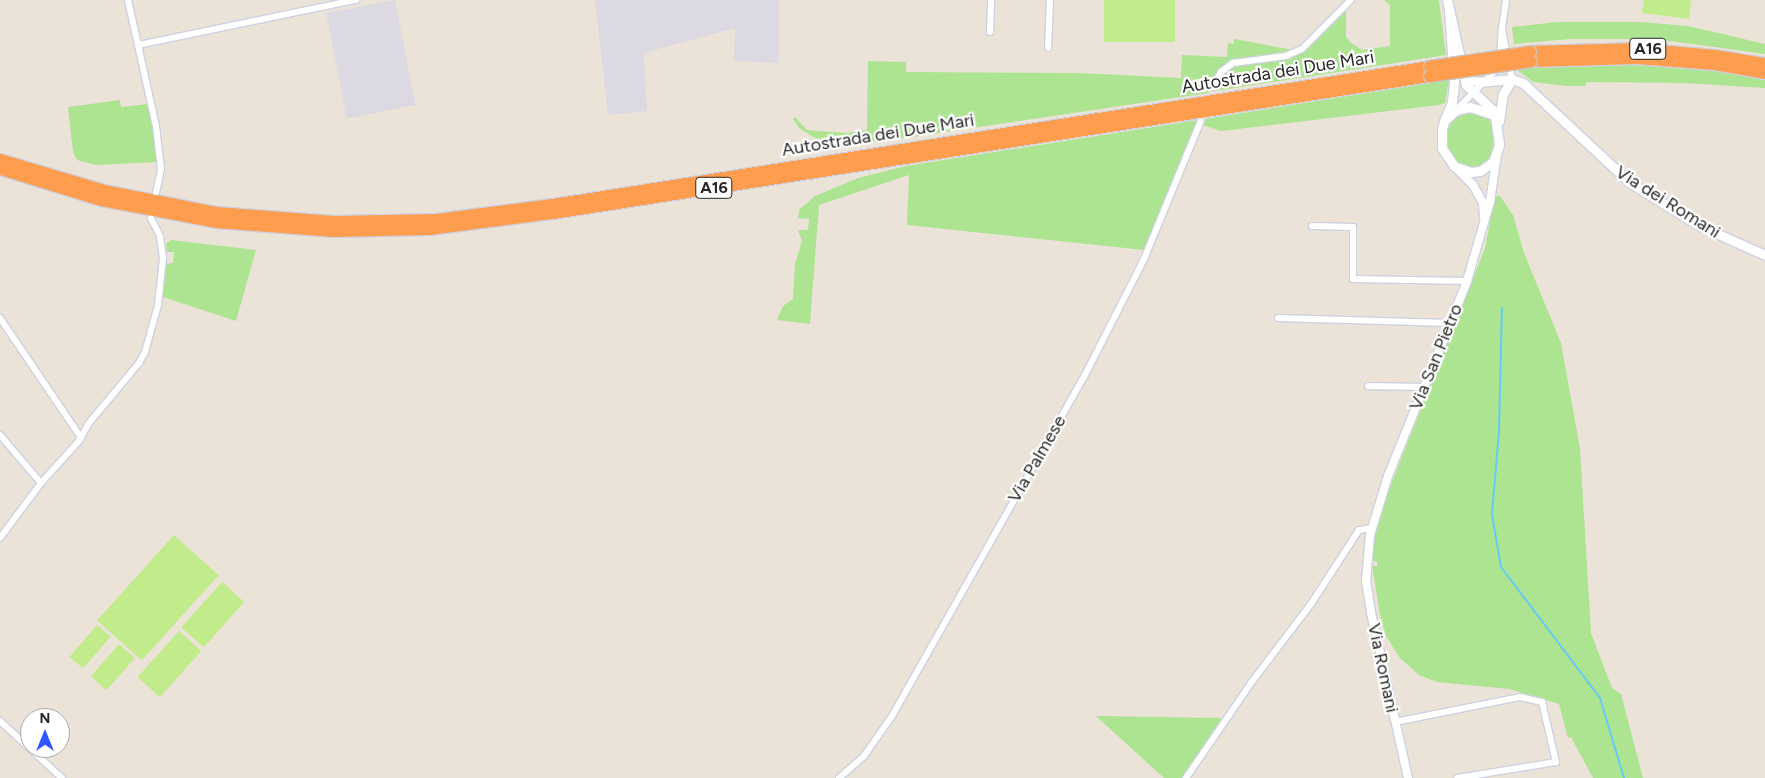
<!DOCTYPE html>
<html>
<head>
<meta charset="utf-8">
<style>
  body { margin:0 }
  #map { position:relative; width:1765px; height:778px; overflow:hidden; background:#ebe3d8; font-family:Figtree,sans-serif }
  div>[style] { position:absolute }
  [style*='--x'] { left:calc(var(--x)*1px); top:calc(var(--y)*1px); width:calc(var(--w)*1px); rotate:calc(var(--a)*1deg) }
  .industrial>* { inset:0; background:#dcd9e2; transform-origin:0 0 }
  .green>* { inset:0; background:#ace491 }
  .pitch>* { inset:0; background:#c2ec8c; transform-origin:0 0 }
  .stream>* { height:2px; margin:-1px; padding:0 1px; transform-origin:1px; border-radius:1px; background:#66cbf2 }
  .roads { filter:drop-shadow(1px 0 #cdd1e1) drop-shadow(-1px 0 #cdd1e1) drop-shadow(0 1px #cdd1e1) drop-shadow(0 -1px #cdd1e1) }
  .minor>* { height:6px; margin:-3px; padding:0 3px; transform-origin:3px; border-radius:3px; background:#fff }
  .tertiary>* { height:8px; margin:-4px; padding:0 4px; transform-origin:4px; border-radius:4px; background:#fff }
  .secondary>* { height:9px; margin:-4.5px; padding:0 4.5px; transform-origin:4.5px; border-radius:4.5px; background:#fff }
  .motorway>* { height:11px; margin:-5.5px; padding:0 5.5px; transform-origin:5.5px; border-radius:5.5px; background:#ff9d4e }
  .bridges { filter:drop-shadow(1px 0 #c7c7c7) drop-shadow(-1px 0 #c7c7c7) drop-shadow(0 1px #c7c7c7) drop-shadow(0 -1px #c7c7c7) }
  .motorway-bridge>* { height:11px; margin:-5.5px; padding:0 5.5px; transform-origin:5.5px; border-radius:5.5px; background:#ff9d4e }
  span { translate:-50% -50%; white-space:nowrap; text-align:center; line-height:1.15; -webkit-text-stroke:4.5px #fff; paint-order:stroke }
  .shield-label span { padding:1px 4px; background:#fff; border:1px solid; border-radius:4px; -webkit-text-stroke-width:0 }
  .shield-label { font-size:16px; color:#272727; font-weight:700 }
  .street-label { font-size:18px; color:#272727 }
  .north { position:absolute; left:20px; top:708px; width:50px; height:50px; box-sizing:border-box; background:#fff; border:1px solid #a9a9a9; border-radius:50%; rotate:0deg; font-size:14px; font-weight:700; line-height:20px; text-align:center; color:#272727 }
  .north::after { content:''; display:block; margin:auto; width:18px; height:22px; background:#3054ff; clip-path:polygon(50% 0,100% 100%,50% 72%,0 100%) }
</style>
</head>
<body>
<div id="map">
  <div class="industrial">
    <div style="left:395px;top:0;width:107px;height:70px;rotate:79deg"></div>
    <div style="clip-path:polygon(595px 0,779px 0,779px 63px,734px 61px,735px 28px,644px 53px,647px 111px,608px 115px)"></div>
  </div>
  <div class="green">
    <div style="clip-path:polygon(1384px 0,1439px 0,1446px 55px,1215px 91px,1224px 74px,1238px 64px,1289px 59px,1299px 54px,1346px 8px,1346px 37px,1350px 42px,1362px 50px,1390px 46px,1390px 5px)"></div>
    <div style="clip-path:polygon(1557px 22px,1640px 22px,1688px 26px,1765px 44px,1765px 54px,1656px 39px,1570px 39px,1514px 44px,1512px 27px)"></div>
    <div style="clip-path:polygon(1234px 39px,1293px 50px,1231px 61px,1211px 80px,1208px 93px,892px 140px,847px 142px,815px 138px,799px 128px,793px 119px,795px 117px,807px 130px,847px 133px,867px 130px,868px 61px,906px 62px,906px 72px,1079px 73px,1181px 78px,1182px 55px,1227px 57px,1228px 43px,1234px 44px)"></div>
    <div style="clip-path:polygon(1595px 64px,1689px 67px,1749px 75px,1765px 79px,1765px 88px,1684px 83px,1587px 82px,1585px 86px,1567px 86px,1533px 82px,1516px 69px)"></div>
    <div style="clip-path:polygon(1449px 80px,1445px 103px,1439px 105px,1221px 131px,1202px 125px,1205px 119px)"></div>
    <div style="clip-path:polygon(120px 100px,121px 107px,148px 104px,158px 162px,96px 165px,77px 160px,73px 152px,68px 107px)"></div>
    <div style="clip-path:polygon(1471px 110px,1487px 115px,1494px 130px,1492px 155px,1488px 163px,1471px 170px,1453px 161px,1446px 145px,1446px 136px,1452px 120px)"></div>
    <div style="clip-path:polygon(1198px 120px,1144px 250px,907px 225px,909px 175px,819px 205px,810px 324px,777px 320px,783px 306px,793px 299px,795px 264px,802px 241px,798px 230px,808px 230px,809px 219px,798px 218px,799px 210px,815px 196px,858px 178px,906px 166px)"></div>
    <div style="clip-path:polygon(1495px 196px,1500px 196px,1513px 215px,1524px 253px,1561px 343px,1580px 449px,1591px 633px,1612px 688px,1621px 694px,1643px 778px,1593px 778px,1571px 737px,1568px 738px,1559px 704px,1509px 689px,1437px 682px,1419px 675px,1400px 658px,1386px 636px,1381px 620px,1372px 566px,1377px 566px,1377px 561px,1372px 561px,1373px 544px,1381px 510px,1485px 248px)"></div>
    <div style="clip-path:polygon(171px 240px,256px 250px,236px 321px,163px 297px,166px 264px,173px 263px,174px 252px,167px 252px,166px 244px)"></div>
    <div style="clip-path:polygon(1096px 716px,1222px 718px,1182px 778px,1164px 778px)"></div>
  </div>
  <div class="pitch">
    <div style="left:1104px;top:0;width:71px;height:42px"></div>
    <div style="clip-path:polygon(1644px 0,1691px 0,1689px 19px,1642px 13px)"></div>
    <div style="left:174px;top:535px;width:60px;height:115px;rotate:42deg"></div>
    <div style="left:222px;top:582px;width:30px;height:61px;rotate:42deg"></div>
    <div style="left:97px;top:625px;width:18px;height:42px;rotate:41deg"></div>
    <div style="left:179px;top:631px;width:30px;height:62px;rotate:42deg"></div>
    <div style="left:119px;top:644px;width:21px;height:43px;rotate:41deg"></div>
  </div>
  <div class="stream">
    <div style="--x:1502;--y:308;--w:123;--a:91.4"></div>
    <div style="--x:1499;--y:431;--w:84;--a:94.8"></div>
    <div style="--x:1492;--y:515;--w:53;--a:80.2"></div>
    <div style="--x:1501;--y:567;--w:164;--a:52.9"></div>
    <div style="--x:1600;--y:698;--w:84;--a:73.3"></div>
  </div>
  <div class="roads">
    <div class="minor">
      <div style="--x:128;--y:0;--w:129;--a:77.5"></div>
      <div style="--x:156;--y:126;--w:43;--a:83.4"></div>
      <div style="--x:161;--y:169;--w:24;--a:102"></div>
      <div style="--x:1506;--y:0;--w:30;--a:98"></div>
      <div style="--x:1502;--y:30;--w:50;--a:78.5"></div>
      <div style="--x:990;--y:32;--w:32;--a:-88"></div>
      <div style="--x:138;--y:45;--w:223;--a:-11.7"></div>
      <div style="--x:1048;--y:48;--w:48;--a:-87.6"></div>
      <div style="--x:1500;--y:56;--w:26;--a:-86"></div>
      <div style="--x:1212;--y:87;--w:17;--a:-59"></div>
      <div style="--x:1221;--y:72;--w:15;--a:-37"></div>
      <div style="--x:1233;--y:63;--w:53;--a:-7.5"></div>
      <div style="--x:1286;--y:56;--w:17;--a:-24"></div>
      <div style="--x:1302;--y:49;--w:69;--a:-45"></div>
      <div style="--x:1456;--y:110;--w:62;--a:-45"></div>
      <div style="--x:1312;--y:226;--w:41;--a:1.4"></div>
      <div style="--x:1353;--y:227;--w:52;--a:90"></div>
      <div style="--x:1353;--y:279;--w:114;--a:1"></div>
      <div style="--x:0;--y:318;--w:143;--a:55.9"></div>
      <div style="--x:1278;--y:318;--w:172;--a:1.7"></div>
      <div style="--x:1368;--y:386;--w:56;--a:1"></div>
      <div style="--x:0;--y:435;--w:63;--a:49.5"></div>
      <div style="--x:0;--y:538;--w:69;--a:-53.3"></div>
      <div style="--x:41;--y:483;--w:57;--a:-47.9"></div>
      <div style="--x:79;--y:441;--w:21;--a:-61"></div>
      <div style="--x:89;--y:423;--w:78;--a:-50.2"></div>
      <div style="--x:139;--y:363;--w:13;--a:-61"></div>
      <div style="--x:145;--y:352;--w:49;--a:-74.5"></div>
      <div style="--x:158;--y:305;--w:47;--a:-83.9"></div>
      <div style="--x:163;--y:258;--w:22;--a:-98"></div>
      <div style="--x:160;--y:236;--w:20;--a:-117"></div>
      <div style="--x:0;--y:721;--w:84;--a:42.6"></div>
      <div style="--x:1395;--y:722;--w:127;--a:-11.3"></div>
      <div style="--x:1520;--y:697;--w:23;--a:13"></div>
      <div style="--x:1542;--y:702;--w:62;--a:76.9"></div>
      <div style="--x:1556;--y:762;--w:100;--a:170.8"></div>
      <div style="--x:839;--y:778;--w:33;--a:-41"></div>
      <div style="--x:864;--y:756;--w:49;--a:-55"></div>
      <div style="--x:892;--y:716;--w:390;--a:-60.5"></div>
      <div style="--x:1084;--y:377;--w:132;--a:-63"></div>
      <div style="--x:1144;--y:259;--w:149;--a:-67.6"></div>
      <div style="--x:1186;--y:778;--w:115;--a:-55.6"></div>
      <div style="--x:1251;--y:683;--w:99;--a:-52.8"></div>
      <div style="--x:1311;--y:604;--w:88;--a:-57"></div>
      <div style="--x:1359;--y:530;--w:12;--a:-9"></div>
    </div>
    <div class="tertiary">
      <div style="--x:1454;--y:166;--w:27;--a:45"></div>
      <div style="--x:1473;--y:185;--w:21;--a:61"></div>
      <div style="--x:1483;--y:203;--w:14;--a:86"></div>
      <div style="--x:1408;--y:778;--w:170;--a:-102.6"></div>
      <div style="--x:1371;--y:612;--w:31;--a:-99"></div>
      <div style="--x:1366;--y:581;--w:46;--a:-85"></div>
      <div style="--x:1370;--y:535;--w:62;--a:-73"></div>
      <div style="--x:1388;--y:476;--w:210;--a:-67.9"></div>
      <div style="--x:1467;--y:281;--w:82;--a:-73.8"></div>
      <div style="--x:1490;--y:202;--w:49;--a:-81.7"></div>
    </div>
    <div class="secondary">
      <div style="--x:1447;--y:0;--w:87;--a:77.4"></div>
      <div style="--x:1466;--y:85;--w:37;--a:43"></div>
      <div style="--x:1464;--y:77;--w:15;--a:20"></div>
      <div style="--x:1478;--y:82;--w:34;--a:-5"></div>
      <div style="--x:1512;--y:79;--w:12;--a:20"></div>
      <div style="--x:1523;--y:83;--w:145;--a:43"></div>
      <div style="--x:1629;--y:182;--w:81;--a:31.9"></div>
      <div style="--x:1698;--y:225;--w:73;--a:24.1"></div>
      <div style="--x:1444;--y:121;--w:16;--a:-43"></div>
      <div style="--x:1456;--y:110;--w:14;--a:-12"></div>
      <div style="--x:1470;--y:107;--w:26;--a:18"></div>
      <div style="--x:1495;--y:115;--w:30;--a:82"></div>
      <div style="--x:1499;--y:145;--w:18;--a:109"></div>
      <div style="--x:1493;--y:162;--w:16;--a:145"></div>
      <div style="--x:1480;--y:171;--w:9;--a:174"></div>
      <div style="--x:1471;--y:172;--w:18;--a:-161"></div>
      <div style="--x:1454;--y:166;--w:22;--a:-124"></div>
      <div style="--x:1442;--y:148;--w:19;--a:-90"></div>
      <div style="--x:1442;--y:129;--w:8;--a:-76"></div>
      <div style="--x:1444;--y:121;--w:21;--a:-67"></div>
      <div style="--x:1452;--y:102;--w:20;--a:-84"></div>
      <div style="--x:1454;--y:82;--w:73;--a:-93.9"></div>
      <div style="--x:1499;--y:121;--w:27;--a:-82"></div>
      <div style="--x:1503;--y:94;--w:17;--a:-59"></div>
    </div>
    <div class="motorway">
      <div style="--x:1530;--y:51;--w:106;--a:-1.6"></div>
      <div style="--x:1636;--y:48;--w:79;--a:5.1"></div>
      <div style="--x:1715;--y:55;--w:51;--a:9.1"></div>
      <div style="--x:1531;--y:61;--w:105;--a:-1.6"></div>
      <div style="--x:1636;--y:58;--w:78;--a:4.4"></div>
      <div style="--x:1714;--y:64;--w:52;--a:10"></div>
      <div style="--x:0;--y:159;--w:109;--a:16.6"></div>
      <div style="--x:104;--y:190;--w:114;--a:11.1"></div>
      <div style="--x:216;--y:212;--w:118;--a:4.4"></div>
      <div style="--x:334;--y:221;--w:102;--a:-1.1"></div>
      <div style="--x:436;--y:219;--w:117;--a:-7.4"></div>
      <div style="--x:552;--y:204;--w:888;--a:-8.94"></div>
      <div style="--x:0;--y:169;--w:106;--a:17.1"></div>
      <div style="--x:101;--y:200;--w:116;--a:10.9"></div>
      <div style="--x:215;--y:222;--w:119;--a:4.3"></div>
      <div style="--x:334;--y:231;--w:95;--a:-1.2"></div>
      <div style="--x:429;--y:229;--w:125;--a:-7.4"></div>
      <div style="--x:553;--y:213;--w:887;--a:-8.89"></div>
    </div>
  </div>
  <div class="bridges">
    <div class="motorway-bridge">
      <div style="--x:1429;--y:66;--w:102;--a:-8.4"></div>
      <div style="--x:1429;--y:76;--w:103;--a:-8.4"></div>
    </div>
  </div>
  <div class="shield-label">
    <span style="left:1648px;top:49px">A16</span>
    <span style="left:714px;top:188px">A16</span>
  </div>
  <div class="street-label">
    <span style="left:1278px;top:72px;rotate:-9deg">Autostrada dei Due Mari</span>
    <span style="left:878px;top:135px;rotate:-9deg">Autostrada dei Due Mari</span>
    <span style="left:1668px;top:202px;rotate:32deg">Via dei Romani</span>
    <span style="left:1436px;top:357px;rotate:-68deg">Via San Pietro</span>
    <span style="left:1037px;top:459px;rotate:-60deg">Via Palmese</span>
    <span style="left:1383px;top:668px;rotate:78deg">Via Romani</span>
  </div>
  <div class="north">N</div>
</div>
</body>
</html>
